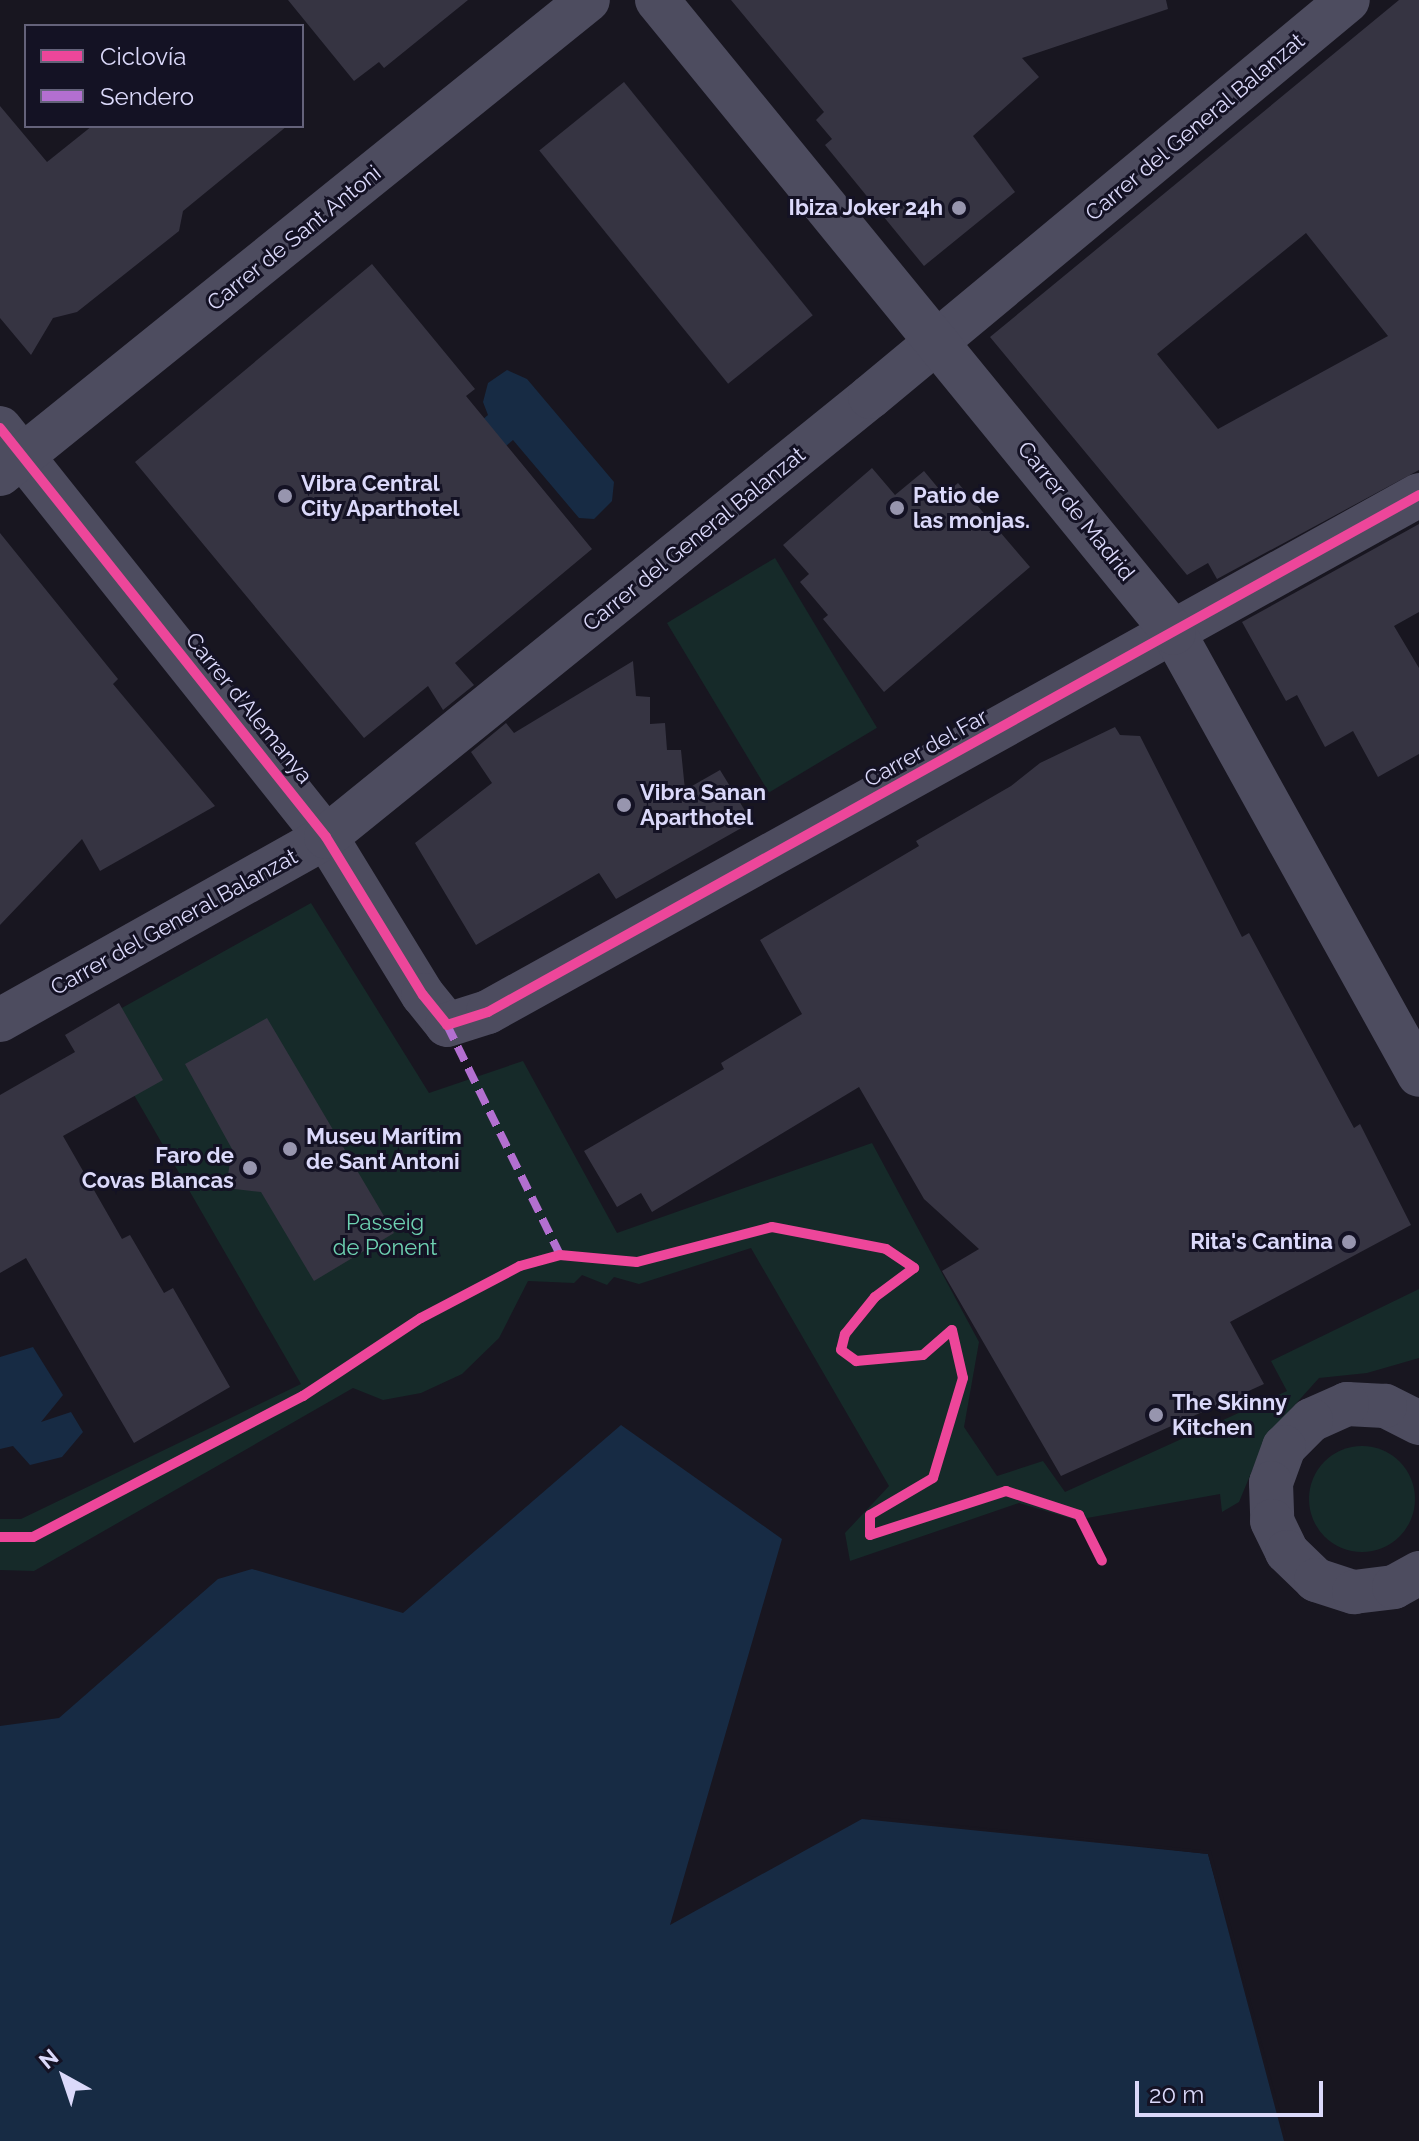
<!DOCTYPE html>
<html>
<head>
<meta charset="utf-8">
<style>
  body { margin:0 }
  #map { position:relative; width:1419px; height:2141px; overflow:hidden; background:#181620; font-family:Raleway,sans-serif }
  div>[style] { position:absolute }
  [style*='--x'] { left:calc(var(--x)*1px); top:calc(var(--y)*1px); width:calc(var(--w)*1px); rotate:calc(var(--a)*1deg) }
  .green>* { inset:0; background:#162a29; transform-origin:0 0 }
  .round { border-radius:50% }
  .water>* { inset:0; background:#172b44 }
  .pier>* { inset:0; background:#181620 }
  .building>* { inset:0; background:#363442; transform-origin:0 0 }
  .minor>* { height:44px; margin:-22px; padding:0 22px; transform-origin:22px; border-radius:22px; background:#4d4c5f }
  .tertiary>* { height:44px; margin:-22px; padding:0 22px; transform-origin:22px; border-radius:22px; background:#4d4c5f }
  .quiet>* { height:8px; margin-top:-4px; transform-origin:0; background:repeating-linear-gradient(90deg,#b36fd0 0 16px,transparent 0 24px) }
  .cycleway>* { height:10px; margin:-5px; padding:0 5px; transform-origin:5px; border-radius:5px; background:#ed469a }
  .dots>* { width:22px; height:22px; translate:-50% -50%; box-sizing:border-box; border:4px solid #141224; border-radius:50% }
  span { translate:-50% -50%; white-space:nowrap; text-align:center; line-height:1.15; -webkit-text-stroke:6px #141224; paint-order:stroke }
  .street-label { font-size:22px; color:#dbd9fa }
  .poi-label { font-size:22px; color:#dbd9fa; font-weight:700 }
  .right { translate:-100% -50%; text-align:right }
  .left { translate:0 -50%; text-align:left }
  .park-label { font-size:22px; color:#6ed2b2 }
  .legend { position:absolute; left:24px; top:24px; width:280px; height:104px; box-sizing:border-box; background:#141224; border:2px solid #64627a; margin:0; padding:10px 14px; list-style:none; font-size:24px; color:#dbd9fa }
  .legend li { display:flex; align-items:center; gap:16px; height:40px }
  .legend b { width:40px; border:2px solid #64627a }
  .north { position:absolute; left:24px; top:2037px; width:80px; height:80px; -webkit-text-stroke:6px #141224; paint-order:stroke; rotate:320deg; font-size:22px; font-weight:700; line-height:32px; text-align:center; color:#dbd9fa }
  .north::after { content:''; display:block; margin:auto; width:28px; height:36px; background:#dbd9fa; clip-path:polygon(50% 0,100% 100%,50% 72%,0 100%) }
  .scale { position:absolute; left:1135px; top:2081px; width:188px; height:36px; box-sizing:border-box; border:4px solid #dbd9fa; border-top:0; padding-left:10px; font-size:24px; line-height:28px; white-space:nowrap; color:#dbd9fa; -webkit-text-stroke:6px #141224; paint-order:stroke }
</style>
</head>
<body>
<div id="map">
  <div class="green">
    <div style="left:775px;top:558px;width:198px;height:126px;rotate:59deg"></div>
    <div style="clip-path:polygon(311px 903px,429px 1093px,523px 1061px,617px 1233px,872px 1143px,979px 1342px,964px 1427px,997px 1476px,1043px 1461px,1065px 1492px,1287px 1391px,1271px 1361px,1419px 1289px,1419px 1358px,1367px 1373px,1319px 1378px,1266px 1437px,1239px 1502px,1222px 1512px,1220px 1494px,1076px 1520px,1019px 1503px,850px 1561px,845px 1533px,889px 1486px,751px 1248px,639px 1284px,614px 1277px,607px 1285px,582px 1275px,574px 1283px,528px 1281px,499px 1338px,462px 1374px,421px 1393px,383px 1400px,353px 1388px,34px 1571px,0 1570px,0 1519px,21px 1519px,301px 1384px,93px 1024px)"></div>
    <div class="round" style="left:1309px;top:1446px;width:106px;height:106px"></div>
  </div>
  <div class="water">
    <div style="clip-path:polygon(507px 370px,527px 379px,614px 482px,612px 501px,594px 519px,579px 518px,513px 440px,466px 480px,444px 452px,488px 415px,483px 402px,488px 383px)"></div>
    <div style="clip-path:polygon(33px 1347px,63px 1395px,41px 1422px,71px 1412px,83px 1432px,62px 1457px,30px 1465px,13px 1446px,0 1449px,0 1357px)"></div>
    <div style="clip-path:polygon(621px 1425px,782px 1539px,670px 1925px,862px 1819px,1208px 1854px,1284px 2141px,0 2141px,0 1726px,59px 1718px,218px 1579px,252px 1569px,403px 1613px)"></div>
  </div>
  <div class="pier">
    <div style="clip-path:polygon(862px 1815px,1211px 1851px,1288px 2141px,1208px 1854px)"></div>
  </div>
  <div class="building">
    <div style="clip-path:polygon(288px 0,468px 0,384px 68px,379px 62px,354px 81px)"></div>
    <div style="clip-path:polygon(731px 0,1166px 0,1168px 9px,1022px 58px,1039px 77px,973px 136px,1015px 192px,924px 266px,825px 145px,832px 139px,816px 120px,824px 112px)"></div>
    <div style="clip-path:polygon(evenodd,1399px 0,1419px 0,1419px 470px,1217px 579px,1208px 563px,1187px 575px,990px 337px,1399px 0,1306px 233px,1388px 336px,1218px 429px,1157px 354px,1306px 233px)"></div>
    <div style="left:624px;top:82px;width:300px;height:109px;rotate:51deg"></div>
    <div style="clip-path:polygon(0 106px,47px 162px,92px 126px,287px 126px,183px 211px,179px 231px,77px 312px,53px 318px,31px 355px,0 318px)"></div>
    <div style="clip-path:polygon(372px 264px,475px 389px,466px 396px,592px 549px,455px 663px,474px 685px,443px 710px,428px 686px,364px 738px,135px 462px)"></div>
    <div style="clip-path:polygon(872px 468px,895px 495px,924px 471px,944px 495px,958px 483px,1030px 567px,884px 692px,823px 619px,828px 615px,800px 582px,809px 574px,783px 545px)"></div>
    <div style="clip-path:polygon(1419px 524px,1419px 612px,1394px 626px,1419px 668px,1419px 754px,1378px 777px,1353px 731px,1325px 747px,1297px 695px,1286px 701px,1242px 622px)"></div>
    <div style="clip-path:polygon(0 533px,118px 679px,113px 684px,215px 806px,100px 871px,82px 839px,0 925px)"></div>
    <div style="clip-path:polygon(633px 661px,636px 696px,650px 697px,650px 724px,665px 723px,667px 750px,681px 750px,685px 790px,720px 770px,752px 822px,616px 899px,599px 873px,476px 945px,415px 843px,492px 783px,471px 752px,506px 723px,514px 733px)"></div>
    <div style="clip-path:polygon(1115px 727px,1120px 735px,1140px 736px,1242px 937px,1249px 933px,1354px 1128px,1360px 1124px,1411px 1225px,1230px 1322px,1264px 1384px,1061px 1476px,942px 1271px,979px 1249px,924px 1199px,859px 1087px,652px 1212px,641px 1193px,617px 1207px,584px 1151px,724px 1069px,721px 1063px,802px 1014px,760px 940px,919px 846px,916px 841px,1011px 786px,1040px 763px)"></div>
    <div style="clip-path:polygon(119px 1003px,163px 1080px,63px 1136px,122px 1239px,130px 1235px,164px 1293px,173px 1288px,230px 1387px,134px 1443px,26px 1258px,0 1273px,0 1095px,75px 1052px,65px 1035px)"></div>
    <div style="clip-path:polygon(267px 1018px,394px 1233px,314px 1281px,261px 1192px,226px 1188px,232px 1149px,185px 1064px)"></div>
  </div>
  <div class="minor">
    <div style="--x:0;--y:428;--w:523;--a:51.44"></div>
    <div style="--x:326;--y:837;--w:185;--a:58.5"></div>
    <div style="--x:423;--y:995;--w:38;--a:51"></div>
    <div style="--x:447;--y:1025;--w:43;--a:-17.6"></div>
    <div style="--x:488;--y:1012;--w:1065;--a:-29.04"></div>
    <div style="--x:0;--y:474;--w:755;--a:-38.87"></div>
    <div style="--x:1174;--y:633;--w:505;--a:61"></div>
    <div style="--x:0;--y:1020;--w:374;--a:-29.3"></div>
    <div style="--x:326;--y:837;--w:700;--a:-38.97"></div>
    <div style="--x:870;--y:397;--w:621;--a:-39.71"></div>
    <div style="--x:1419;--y:1423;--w:38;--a:-153"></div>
    <div style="--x:1385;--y:1406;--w:38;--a:-177"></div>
    <div style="--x:1347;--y:1404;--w:39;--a:156"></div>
    <div style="--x:1311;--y:1420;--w:38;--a:135"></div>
    <div style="--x:1284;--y:1447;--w:38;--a:110"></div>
    <div style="--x:1271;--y:1483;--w:38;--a:88"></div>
    <div style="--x:1272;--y:1521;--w:34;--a:64"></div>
    <div style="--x:1287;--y:1552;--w:40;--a:44"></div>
    <div style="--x:1316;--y:1580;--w:40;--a:18"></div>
    <div style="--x:1354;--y:1592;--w:40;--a:-7.1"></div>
    <div style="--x:1394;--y:1587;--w:29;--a:-29"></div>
  </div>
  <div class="tertiary">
    <div style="--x:657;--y:0;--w:817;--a:50.76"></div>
  </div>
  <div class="quiet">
    <div style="--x:447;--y:1025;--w:256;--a:63.8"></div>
  </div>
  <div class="cycleway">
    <div style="--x:0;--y:428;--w:523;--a:51.44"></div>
    <div style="--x:326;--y:837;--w:185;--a:58.5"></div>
    <div style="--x:423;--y:995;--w:38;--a:51"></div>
    <div style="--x:447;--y:1025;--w:43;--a:-17.6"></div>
    <div style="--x:488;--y:1012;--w:1065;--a:-29.04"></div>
    <div style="--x:0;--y:1537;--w:33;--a:0"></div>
    <div style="--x:33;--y:1537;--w:305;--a:-27.6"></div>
    <div style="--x:303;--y:1396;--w:141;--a:-33.5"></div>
    <div style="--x:421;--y:1318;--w:112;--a:-27.7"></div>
    <div style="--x:520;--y:1266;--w:41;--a:-15.4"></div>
    <div style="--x:560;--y:1255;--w:77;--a:5.2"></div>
    <div style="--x:637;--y:1262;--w:139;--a:-14.5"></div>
    <div style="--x:772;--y:1227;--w:116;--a:10.9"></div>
    <div style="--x:886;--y:1249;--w:34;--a:34"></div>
    <div style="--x:914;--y:1268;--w:49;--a:143.4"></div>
    <div style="--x:875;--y:1297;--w:48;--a:129"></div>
    <div style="--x:845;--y:1334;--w:16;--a:104"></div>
    <div style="--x:841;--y:1350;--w:19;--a:36"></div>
    <div style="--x:856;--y:1361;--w:67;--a:-5.1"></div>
    <div style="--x:923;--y:1355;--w:38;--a:-41"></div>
    <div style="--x:952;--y:1330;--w:49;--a:77.1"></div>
    <div style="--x:963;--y:1378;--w:104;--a:106.7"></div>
    <div style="--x:933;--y:1478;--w:73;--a:149.6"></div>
    <div style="--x:870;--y:1515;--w:20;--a:90"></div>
    <div style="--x:870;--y:1535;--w:143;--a:-17.9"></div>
    <div style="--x:1006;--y:1491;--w:77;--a:18.2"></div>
    <div style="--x:1079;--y:1515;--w:51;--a:63.4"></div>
  </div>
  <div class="dots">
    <div style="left:959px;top:208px;background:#9795ae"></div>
    <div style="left:285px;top:496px;background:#9795ae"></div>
    <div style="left:897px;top:508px;background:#9795ae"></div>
    <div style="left:624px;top:805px;background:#9795ae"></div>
    <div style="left:290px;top:1149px;background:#9795ae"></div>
    <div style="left:250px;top:1168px;background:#9795ae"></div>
    <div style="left:1349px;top:1242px;background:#9795ae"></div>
    <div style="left:1156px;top:1415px;background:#9795ae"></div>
  </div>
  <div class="street-label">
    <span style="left:1195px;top:127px;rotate:-40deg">Carrer del General Balanzat</span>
    <span style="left:294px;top:238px;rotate:-39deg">Carrer de Sant Antoni</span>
    <span style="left:1076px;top:511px;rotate:51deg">Carrer de Madrid</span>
    <span style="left:694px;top:539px;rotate:-39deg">Carrer del General Balanzat</span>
    <span style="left:249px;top:708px;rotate:51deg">Carrer d'Alemanya</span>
    <span style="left:926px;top:748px;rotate:-29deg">Carrer del Far</span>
    <span style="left:174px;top:922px;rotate:-29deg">Carrer del General Balanzat</span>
  </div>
  <div class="poi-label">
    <span class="right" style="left:943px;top:208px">Ibiza Joker 24h</span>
    <span class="left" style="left:301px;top:496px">Vibra Central<br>City Aparthotel</span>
    <span class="left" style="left:913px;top:508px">Patio de<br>las monjas.</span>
    <span class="left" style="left:640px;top:805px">Vibra Sanan<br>Aparthotel</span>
    <span class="left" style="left:306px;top:1149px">Museu Marítim<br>de Sant Antoni</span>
    <span class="right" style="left:234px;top:1168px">Faro de<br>Covas Blancas</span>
    <span class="right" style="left:1333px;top:1242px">Rita's Cantina</span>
    <span class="left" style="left:1172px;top:1415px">The Skinny<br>Kitchen</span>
  </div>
  <div class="park-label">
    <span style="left:385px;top:1235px">Passeig<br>de Ponent</span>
  </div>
  <ul class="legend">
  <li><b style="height:10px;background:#ed469a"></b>Ciclovía</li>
  <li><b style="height:10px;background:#b36fd0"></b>Sendero</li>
  </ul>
  <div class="north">N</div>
  <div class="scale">20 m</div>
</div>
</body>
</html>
